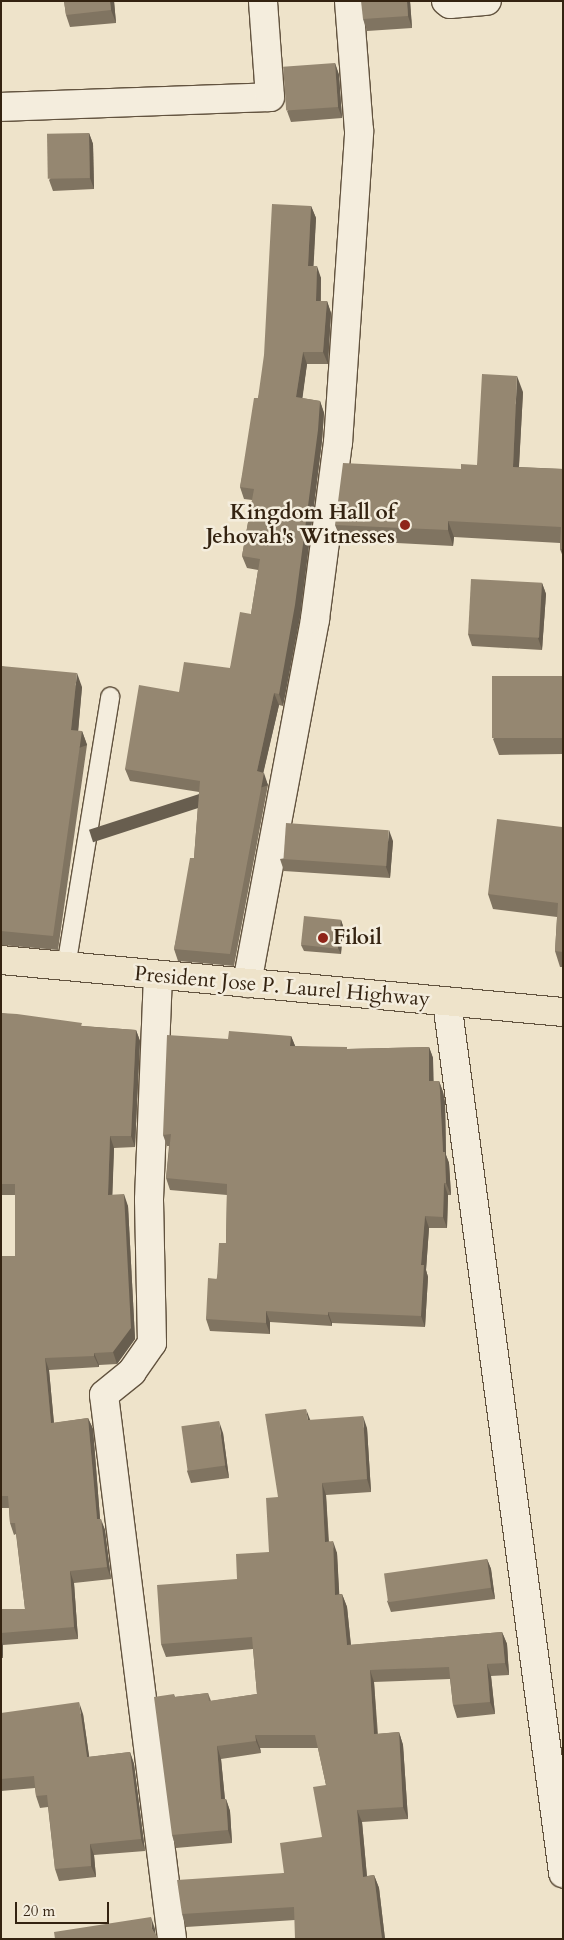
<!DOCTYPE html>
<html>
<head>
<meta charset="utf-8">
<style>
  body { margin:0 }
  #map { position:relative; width:564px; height:1940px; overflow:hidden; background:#eee3ca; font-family:Cardo,serif }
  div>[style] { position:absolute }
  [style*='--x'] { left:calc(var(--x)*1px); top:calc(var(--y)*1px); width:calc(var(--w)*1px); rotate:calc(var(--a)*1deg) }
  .roads { filter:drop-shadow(1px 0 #62533f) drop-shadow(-1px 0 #62533f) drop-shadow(0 1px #62533f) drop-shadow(0 -1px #62533f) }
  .lane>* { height:18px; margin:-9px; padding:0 9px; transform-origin:9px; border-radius:9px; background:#f4eddd }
  .street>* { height:28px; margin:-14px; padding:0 14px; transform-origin:14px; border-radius:14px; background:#f4eddd }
  .highway>* { height:28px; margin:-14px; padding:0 14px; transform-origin:14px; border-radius:14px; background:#eee3ca }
  .wall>* { inset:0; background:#807461 }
  .shaded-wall>* { inset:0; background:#685e4f; transform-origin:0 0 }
  .building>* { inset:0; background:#958771; transform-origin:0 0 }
  .dots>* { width:14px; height:14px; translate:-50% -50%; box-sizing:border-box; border:2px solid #f4eddd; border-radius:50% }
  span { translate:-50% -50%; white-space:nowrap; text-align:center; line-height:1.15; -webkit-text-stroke:5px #f4eddd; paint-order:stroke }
  .poi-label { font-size:21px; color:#342311; font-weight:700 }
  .right { translate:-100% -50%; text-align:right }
  .left { translate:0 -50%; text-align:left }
  .street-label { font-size:21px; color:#342311 }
  .frame { position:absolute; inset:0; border:2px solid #342311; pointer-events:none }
  .scale { position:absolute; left:15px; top:1902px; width:94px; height:22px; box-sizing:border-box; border:2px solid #342311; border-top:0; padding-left:6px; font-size:15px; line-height:18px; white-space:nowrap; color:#342311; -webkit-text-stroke:4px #f4eddd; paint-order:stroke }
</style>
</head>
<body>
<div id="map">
  <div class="roads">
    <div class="lane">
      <div style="--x:66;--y:967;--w:274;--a:-80.7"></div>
    </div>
    <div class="street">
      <div style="--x:446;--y:1;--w:5;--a:37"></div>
      <div style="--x:450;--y:4;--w:37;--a:-5"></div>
      <div style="--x:1;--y:107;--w:269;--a:-2.1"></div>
      <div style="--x:270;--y:97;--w:96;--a:-94.2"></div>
      <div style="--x:158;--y:975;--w:225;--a:92.3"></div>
      <div style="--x:149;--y:1200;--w:143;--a:88.8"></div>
      <div style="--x:152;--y:1343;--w:35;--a:125"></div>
      <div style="--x:132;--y:1372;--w:36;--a:141"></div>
      <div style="--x:104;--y:1395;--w:548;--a:82.87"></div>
      <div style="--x:247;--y:983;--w:370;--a:-79.4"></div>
      <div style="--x:315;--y:619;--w:177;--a:-82.6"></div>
      <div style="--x:338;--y:443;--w:313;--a:-86.1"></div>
      <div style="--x:359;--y:131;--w:130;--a:-94.4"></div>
      <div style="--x:447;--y:1002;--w:879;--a:82.41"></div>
    </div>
    <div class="highway">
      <div style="--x:1;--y:960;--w:564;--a:5.29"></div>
    </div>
  </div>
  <div class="wall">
    <div style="clip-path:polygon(64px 1px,114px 1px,116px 23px,70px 27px,66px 15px)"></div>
    <div style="clip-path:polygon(410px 1px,412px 28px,367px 31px,363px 19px)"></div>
    <div style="clip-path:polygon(335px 63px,339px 75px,342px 118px,291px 122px,287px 111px)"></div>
    <div style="clip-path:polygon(89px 133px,93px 144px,94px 189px,53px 191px,49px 180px)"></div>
    <div style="clip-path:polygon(311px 206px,316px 218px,313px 266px,321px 278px,321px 301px,327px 301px,331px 313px,328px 364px,307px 364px,302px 398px,320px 401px,324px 413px,322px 441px,300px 617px,283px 706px,279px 705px,263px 773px,268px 785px,234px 966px,178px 961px,174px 949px,194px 858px,199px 792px,130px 781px,125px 769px,179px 692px,230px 668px,251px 614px,258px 570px,247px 568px,242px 556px,252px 500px,244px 499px,240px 487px,258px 398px)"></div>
    <div style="clip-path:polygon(523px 392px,519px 467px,563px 469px,563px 557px,560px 549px,560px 543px,454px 537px,453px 546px,341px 540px,335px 525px,461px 469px,477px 465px)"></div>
    <div style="clip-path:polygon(542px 583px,546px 594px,542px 650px,472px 646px,468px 634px)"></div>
    <div style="clip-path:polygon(1px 666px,82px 687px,78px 731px,82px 731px,87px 745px,58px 950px,1px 945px)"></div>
    <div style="clip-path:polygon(563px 676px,563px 754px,499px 755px,493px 739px)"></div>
    <div style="clip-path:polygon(563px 811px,563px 967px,560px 967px,555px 951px,557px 917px,493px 909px,488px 894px,562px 827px)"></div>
    <div style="clip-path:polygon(393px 841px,390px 878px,284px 871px,280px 859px)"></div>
    <div style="clip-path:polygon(341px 920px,343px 926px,341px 954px,304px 951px,301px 945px)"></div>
    <div style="clip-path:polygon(1px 1013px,83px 1026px,136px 1030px,140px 1041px,135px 1147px,114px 1148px,112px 1195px,128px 1206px,135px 1339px,117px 1364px,99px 1365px,99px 1367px,49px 1370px,54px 1423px,88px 1418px,93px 1429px,100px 1519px,105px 1530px,111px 1579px,74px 1583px,78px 1639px,3px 1645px,3px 1658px,1px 1658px,1px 1609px,25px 1609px,16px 1534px,14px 1535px,10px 1523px,9px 1508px,1px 1508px,1px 1430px,2px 1430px,15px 1256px,15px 1195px,1px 1195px)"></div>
    <div style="clip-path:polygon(291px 1036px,295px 1046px,347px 1049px,429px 1047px,433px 1058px,433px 1081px,439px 1081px,443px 1092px,445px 1102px,446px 1155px,449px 1163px,451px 1195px,448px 1195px,447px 1228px,429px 1228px,426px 1270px,428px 1277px,425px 1327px,332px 1323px,332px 1326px,270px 1322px,270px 1334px,210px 1331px,206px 1319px,226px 1243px,227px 1195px,170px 1190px,166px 1178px,169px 1146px,167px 1146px,163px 1135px,228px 1039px)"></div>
    <div style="clip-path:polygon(310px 1420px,367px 1428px,371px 1492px,326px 1495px,329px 1541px,337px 1553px,339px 1594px,342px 1594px,347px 1607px,351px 1645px,502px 1632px,507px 1644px,509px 1675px,491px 1676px,495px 1714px,457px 1718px,453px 1705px,450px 1679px,374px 1682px,378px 1734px,399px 1732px,403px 1745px,408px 1819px,362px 1822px,367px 1876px,374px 1875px,379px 1888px,385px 1939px,295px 1939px,295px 1920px,186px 1927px,182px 1914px,284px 1873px,322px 1837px,326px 1785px,318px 1748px,260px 1748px,261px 1753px,221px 1759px,225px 1799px,226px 1799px,230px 1811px,232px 1843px,176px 1848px,172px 1835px,174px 1694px,175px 1697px,208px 1693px,211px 1701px,257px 1694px,253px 1649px,166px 1657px,161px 1644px,269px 1552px,278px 1497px)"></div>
    <div style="clip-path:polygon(223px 1433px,229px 1478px,191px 1483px,187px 1471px)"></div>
    <div style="clip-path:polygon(487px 1559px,491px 1569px,495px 1599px,391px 1612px,387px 1601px)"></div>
    <div style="clip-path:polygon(1px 1713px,83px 1714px,89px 1757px,130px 1752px,134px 1764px,145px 1851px,94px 1855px,96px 1877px,59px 1881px,55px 1869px,48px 1807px,40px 1808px,36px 1796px,35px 1788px,1px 1791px)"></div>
  </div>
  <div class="shaded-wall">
    <div style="clip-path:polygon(110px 1px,114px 1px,116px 23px,111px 10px)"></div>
    <div style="clip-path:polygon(407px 1px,410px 1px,412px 28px,408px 16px)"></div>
    <div style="clip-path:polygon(335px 63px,339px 75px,342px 118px,338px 107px)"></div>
    <div style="clip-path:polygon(89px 133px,93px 144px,94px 189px,90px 178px)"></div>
    <div style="clip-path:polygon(311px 206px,316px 218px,313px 277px,308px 266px)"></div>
    <div style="clip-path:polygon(317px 266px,321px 278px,320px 313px,316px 301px)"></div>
    <div style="clip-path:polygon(327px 301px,331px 313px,328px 364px,323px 352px)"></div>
    <div style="clip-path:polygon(303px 352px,307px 364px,301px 409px,296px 397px)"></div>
    <div style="clip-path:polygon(517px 376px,523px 392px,518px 482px,513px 467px)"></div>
    <div style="clip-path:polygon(320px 401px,324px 413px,322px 441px,300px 617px,283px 706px,279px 694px)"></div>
    <div style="clip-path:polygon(448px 521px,454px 537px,453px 546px,448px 530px)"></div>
    <div style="clip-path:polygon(542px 583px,546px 594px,542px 650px,538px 638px)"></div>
    <div style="clip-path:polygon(77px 673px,82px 687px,77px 744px,71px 730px)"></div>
    <div style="clip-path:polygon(274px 693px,279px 705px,261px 783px,257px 771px)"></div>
    <div style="left:82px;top:731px;width:15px;height:207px;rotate:70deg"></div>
    <div style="left:264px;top:773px;width:13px;height:184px;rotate:72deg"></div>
    <div style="clip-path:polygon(389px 830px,393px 841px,390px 878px,386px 867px)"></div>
    <div style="clip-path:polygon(341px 920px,343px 926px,341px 954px,338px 948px)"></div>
    <div style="clip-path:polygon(136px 1030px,140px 1041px,135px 1147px,131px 1136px)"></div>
    <div style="clip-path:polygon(291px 1036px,296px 1048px,290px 1046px)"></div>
    <div style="clip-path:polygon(429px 1047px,433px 1058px,434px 1092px,429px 1081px)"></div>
    <div style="clip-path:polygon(439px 1081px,443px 1092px,445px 1102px,446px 1155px,449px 1163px,451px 1195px,446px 1183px,443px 1152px)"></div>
    <div style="clip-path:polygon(110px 1136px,114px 1148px,112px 1207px,108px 1195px)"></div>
    <div style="clip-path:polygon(444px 1183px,448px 1195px,447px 1228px,443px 1217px)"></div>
    <div style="clip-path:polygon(124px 1194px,128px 1206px,135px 1339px,117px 1364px,113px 1352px)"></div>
    <div style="clip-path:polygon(425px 1216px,429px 1228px,426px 1270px,428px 1277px,425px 1327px,421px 1316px,421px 1265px)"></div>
    <div style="clip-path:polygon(266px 1311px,270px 1322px,270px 1334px,266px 1323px)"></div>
    <div style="clip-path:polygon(328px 1312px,332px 1323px,332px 1326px,328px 1315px)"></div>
    <div style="clip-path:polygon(94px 1353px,99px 1365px,99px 1367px,94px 1356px)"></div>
    <div style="clip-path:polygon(45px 1358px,49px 1370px,55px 1435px,51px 1423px)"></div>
    <div style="clip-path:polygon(306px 1409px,311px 1422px,308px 1420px)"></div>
    <div style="clip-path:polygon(363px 1416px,367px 1428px,371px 1492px,367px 1479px)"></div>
    <div style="clip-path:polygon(88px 1418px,93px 1429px,101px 1531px,97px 1519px)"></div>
    <div style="clip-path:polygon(219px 1421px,223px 1433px,229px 1478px,225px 1466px)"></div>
    <div style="clip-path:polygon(322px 1483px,326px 1495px,329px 1554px,325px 1542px)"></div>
    <div style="clip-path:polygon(101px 1519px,105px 1530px,111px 1579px,107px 1567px)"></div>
    <div style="clip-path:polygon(333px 1541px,337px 1553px,340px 1607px,335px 1595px)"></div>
    <div style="clip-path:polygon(487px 1559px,491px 1569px,495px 1599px,491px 1588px)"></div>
    <div style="clip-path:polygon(70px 1571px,74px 1583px,78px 1639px,74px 1627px)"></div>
    <div style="clip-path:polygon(342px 1594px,347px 1607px,352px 1657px,347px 1645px)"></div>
    <div style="clip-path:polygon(502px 1632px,507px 1644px,509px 1675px,505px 1663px)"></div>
    <div style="clip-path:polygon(1px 1639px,3px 1645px,3px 1658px,1px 1652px)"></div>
    <div style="clip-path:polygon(487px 1664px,491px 1676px,495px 1714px,490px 1702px)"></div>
    <div style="clip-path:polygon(370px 1670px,374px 1682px,378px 1747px,374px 1734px)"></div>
    <div style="clip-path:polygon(79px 1702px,83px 1714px,91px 1769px,87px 1757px)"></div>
    <div style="clip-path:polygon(399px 1732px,403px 1745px,408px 1819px,403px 1807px)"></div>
    <div style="clip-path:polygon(255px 1735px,260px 1748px,261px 1753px,256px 1741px)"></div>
    <div style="clip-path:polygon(217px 1746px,221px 1759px,226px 1811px,221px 1799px)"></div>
    <div style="clip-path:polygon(130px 1752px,134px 1764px,145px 1851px,141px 1839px)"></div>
    <div style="clip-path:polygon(226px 1799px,230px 1811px,232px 1843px,228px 1830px)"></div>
    <div style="clip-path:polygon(357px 1810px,362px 1822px,368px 1889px,363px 1877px)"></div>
    <div style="clip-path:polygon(90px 1844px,94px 1855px,96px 1877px,91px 1866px)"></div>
    <div style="clip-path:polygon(374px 1875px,379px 1888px,385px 1939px,382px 1939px)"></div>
    <div style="clip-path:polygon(151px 1917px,155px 1929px,156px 1939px,152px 1929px)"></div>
  </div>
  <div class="building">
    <div style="clip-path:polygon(64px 1px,110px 1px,111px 10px,66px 15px)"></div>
    <div style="clip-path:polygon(361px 1px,407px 1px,408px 16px,363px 19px)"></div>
    <div style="left:335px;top:63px;width:44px;height:52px;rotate:86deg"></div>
    <div style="left:89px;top:133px;width:45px;height:42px;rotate:89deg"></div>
    <div style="clip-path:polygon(272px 204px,311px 206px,308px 266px,317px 266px,316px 301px,327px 301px,323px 352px,303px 352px,296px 397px,320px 401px,318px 430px,295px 605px,279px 694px,274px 693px,257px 771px,264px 773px,230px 954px,174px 949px,190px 858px,194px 858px,200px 781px,125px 769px,139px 685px,179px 692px,184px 662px,230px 668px,240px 612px,251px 614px,260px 559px,242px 556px,254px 489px,240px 487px,254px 398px,258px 398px,264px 355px)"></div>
    <div style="clip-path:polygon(482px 374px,517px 376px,513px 467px,563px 469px,563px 549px,560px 549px,561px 527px,448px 521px,448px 530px,335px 525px,343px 463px,461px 469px,461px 464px,477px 465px)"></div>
    <div style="left:471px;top:579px;width:71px;height:55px;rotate:3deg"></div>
    <div style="clip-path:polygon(1px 666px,77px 673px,71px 730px,82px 731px,53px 936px,1px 931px)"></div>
    <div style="left:563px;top:676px;width:62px;height:71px;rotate:90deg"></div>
    <div style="clip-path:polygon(563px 811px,563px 952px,555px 951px,558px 903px,488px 894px,497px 819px,562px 827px)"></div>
    <div style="left:286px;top:823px;width:103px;height:36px;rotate:4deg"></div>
    <div style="left:304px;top:916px;width:37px;height:29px;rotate:6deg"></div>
    <div style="clip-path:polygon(1px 1013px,17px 1014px,82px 1023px,81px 1026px,136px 1030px,131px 1136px,110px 1136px,108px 1195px,124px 1194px,131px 1328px,113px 1352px,94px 1353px,94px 1356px,45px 1358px,51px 1423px,88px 1418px,97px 1519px,101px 1519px,107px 1567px,70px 1571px,74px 1627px,1px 1633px,1px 1609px,25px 1609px,15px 1523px,10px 1523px,8px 1496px,1px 1496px,1px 1430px,2px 1430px,1px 1256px,15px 1256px,15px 1184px,1px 1184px)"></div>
    <div style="clip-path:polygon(229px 1031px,291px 1036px,290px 1046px,347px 1047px,347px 1049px,429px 1047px,429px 1081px,439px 1081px,440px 1090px,443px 1152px,445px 1152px,446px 1183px,444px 1183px,443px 1217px,425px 1216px,421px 1265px,424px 1265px,421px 1316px,328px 1312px,328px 1315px,266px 1311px,266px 1323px,206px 1319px,208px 1278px,217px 1279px,219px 1243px,226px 1243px,227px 1184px,166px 1178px,171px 1134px,163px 1135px,167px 1035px,228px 1039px)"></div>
    <div style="clip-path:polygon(306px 1409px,308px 1420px,363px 1416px,367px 1479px,322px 1483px,325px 1542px,333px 1541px,335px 1595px,342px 1594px,347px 1645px,502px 1632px,505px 1663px,487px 1664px,490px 1702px,453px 1705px,449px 1667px,370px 1670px,374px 1734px,399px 1732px,403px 1807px,357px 1810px,363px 1877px,374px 1875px,382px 1939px,295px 1939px,294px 1907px,182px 1914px,177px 1880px,284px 1873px,280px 1843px,322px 1837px,313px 1787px,326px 1785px,315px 1735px,255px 1735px,256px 1741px,217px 1746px,221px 1799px,226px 1799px,228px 1830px,172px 1835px,154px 1697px,174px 1694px,174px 1697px,208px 1693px,209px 1701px,257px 1694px,252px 1637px,161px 1644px,157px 1585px,237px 1579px,236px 1554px,269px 1552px,266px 1498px,278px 1497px,265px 1414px)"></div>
    <div style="left:219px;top:1421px;width:45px;height:38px;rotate:82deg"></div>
    <div style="left:487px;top:1559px;width:29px;height:104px;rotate:82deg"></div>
    <div style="clip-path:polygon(79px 1702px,87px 1757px,130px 1752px,141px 1839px,90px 1844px,91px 1866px,55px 1869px,47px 1795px,36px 1796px,34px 1776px,1px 1779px,1px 1713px)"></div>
    <div style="clip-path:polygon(151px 1917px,152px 1929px,159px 1939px,55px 1939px,54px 1932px)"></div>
  </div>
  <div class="dots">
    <div style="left:405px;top:525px;background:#8f2418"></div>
    <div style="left:323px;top:938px;background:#8f2418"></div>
  </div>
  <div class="poi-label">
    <span class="right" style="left:395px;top:525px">Kingdom Hall of<br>Jehovah's Witnesses</span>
    <span class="left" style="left:333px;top:938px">Filoil</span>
  </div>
  <div class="street-label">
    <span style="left:282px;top:987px;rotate:5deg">President Jose P. Laurel Highway</span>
  </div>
  <div class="frame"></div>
  <div class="scale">20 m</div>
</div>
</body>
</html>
